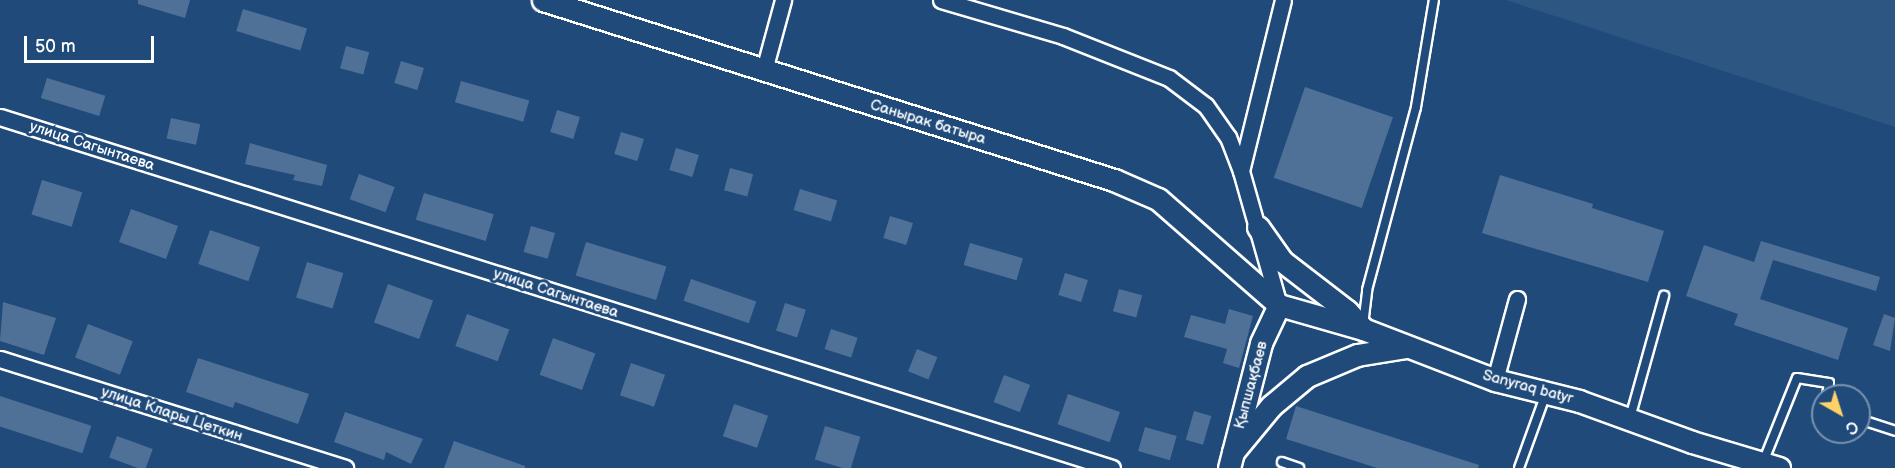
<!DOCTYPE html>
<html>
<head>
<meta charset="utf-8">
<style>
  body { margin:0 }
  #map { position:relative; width:1895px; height:468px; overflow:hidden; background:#1f4a7a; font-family:"Balsamiq Sans",sans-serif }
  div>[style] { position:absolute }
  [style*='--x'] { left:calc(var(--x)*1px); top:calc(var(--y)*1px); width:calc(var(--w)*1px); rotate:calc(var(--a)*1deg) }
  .built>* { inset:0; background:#2e5683 }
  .building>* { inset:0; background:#507197; transform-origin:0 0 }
  .roads { filter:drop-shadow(2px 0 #fff) drop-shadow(-2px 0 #fff) drop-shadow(0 2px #fff) drop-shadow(0 -2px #fff) }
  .lane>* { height:8px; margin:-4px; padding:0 4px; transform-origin:4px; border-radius:4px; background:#1f4a7a }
  .street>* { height:15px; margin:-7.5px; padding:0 7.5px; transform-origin:7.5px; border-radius:7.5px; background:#1f4a7a }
  .secondary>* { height:21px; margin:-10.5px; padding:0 10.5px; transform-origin:10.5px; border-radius:10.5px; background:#1f4a7a }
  span { translate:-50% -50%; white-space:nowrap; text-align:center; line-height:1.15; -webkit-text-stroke:6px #1f4a7a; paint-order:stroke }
  .street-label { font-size:15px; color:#fff }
  .north { position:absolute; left:1811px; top:384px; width:60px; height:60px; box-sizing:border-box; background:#1f4a7a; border:2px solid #7992af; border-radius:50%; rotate:141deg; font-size:16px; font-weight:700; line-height:24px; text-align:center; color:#fff }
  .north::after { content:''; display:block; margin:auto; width:21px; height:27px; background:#ffd166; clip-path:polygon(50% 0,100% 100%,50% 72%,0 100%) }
  .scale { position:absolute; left:24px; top:36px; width:130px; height:27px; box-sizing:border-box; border:3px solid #fff; border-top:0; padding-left:8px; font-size:18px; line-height:21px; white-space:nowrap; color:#fff; -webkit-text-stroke:4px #1f4a7a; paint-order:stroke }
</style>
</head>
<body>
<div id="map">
  <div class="built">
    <div style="clip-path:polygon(1506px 0,1895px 0,1895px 127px)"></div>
  </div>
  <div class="building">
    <div style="clip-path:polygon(138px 0,190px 0,185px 18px,138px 4px)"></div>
    <div style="left:243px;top:9px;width:67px;height:23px;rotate:17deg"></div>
    <div style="left:346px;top:46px;width:24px;height:23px;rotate:15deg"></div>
    <div style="left:401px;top:61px;width:24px;height:23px;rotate:17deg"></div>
    <div style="left:47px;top:78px;width:61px;height:21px;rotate:17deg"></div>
    <div style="left:461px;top:81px;width:71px;height:22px;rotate:16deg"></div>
    <div style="left:1305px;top:87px;width:93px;height:96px;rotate:19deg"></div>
    <div style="left:557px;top:110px;width:24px;height:23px;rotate:17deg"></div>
    <div style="left:171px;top:118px;width:30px;height:21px;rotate:12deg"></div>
    <div style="left:621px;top:132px;width:24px;height:23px;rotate:17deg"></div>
    <div style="clip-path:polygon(250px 143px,327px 165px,322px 186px,293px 180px,295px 175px,245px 164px)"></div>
    <div style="left:676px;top:148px;width:24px;height:23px;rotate:17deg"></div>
    <div style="left:730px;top:168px;width:24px;height:23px;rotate:15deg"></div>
    <div style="left:359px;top:174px;width:38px;height:27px;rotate:20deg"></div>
    <div style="clip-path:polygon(1500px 175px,1593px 204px,1592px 208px,1664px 231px,1648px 282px,1482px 233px)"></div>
    <div style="left:42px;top:180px;width:42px;height:36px;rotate:17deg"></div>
    <div style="left:800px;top:189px;width:39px;height:22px;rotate:17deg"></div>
    <div style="left:424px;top:193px;width:73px;height:28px;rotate:17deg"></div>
    <div style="left:131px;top:209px;width:50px;height:35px;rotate:20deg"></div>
    <div style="left:890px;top:216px;width:24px;height:23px;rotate:17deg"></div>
    <div style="left:531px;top:226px;width:25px;height:27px;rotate:16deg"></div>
    <div style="left:210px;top:230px;width:53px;height:36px;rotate:19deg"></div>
    <div style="clip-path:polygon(1761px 241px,1880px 277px,1876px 291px,1773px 260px,1760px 299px,1848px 328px,1838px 360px,1734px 325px,1738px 314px,1686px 296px,1704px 245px,1754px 262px)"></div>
    <div style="left:586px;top:242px;width:84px;height:35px;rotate:17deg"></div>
    <div style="left:970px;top:243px;width:55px;height:23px;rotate:16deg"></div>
    <div style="left:307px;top:262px;width:38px;height:37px;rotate:17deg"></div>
    <div style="left:1065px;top:273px;width:24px;height:23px;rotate:17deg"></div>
    <div style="left:691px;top:279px;width:69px;height:23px;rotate:19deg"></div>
    <div style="left:388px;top:284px;width:48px;height:41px;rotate:20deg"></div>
    <div style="left:1119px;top:289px;width:24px;height:23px;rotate:15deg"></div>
    <div style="clip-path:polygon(3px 302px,56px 318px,44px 355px,0 341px)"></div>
    <div style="left:785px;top:303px;width:22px;height:29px;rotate:18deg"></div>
    <div style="clip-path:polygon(1229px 309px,1253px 316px,1239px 368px,1223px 363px,1227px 349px,1184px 337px,1191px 315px,1225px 324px)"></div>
    <div style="left:467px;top:314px;width:45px;height:34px;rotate:20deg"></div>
    <div style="clip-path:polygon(1884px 314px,1895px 318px,1890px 351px,1873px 345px)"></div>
    <div style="left:88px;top:324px;width:48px;height:36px;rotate:21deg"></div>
    <div style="left:831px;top:329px;width:28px;height:21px;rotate:18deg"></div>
    <div style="left:553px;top:338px;width:45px;height:39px;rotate:20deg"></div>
    <div style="left:917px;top:349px;width:22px;height:24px;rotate:22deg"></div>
    <div style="clip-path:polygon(198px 358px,309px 394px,298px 424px,235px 402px,233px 408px,186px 392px)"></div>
    <div style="left:631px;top:363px;width:36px;height:34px;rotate:19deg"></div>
    <div style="left:1004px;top:375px;width:28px;height:29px;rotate:21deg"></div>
    <div style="left:1068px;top:394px;width:55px;height:32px;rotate:19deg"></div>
    <div style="left:0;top:396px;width:96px;height:29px;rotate:18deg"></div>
    <div style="left:734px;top:404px;width:36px;height:34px;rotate:19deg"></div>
    <div style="clip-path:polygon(1296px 406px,1479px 465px,1478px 468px,1377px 468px,1286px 439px)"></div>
    <div style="left:1194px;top:411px;width:18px;height:30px;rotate:16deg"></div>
    <div style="clip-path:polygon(345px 412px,423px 439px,411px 464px,386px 452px,384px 460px,334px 442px)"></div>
    <div style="left:825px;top:426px;width:37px;height:35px;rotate:17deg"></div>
    <div style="left:1145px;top:427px;width:33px;height:25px;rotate:16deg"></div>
    <div style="left:117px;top:436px;width:38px;height:23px;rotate:20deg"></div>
    <div style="clip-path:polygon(454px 441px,525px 466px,525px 468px,444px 468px)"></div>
  </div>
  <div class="roads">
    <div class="lane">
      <div style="--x:1363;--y:325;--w:35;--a:-83"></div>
      <div style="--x:1367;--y:290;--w:189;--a:-75"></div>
      <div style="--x:1416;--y:107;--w:109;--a:-80.5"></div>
      <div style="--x:1630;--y:418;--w:127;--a:-74.4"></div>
      <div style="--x:1859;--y:419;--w:38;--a:18"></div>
      <div style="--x:1764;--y:460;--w:88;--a:-68.1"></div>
      <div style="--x:1797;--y:378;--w:32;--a:9"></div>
      <div style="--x:1829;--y:383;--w:13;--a:99"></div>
      <div style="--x:1282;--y:462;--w:18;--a:19"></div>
      <div style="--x:1519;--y:468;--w:77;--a:-70.1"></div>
    </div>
    <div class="street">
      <div style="--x:941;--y:0;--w:127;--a:16.4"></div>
      <div style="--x:1063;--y:36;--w:114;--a:21.6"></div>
      <div style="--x:1169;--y:78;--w:46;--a:37.1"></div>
      <div style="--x:1206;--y:106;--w:38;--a:55"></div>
      <div style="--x:1228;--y:137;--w:36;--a:69"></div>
      <div style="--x:1241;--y:171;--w:139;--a:74.2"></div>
      <div style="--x:764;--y:70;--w:73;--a:-74.8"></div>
      <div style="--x:0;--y:117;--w:1166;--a:17.52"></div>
      <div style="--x:1241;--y:171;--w:176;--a:-76.2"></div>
      <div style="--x:0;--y:359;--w:362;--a:17.5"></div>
      <div style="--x:1495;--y:380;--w:84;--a:-74.8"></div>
    </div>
    <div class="secondary">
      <div style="--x:543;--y:0;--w:599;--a:17.5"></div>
      <div style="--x:1114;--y:180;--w:48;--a:23.4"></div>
      <div style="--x:1158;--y:199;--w:161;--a:41.2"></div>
      <div style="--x:1279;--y:305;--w:87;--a:15.9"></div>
      <div style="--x:1363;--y:329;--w:142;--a:21.1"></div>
      <div style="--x:1495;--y:380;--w:87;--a:14"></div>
      <div style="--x:1579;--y:401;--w:120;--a:19.9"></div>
      <div style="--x:1692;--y:442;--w:91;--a:16.6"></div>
      <div style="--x:1258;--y:227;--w:42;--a:54.8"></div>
      <div style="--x:1282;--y:261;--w:82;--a:37.6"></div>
      <div style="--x:1347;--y:311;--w:24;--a:48"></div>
      <div style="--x:1233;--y:452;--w:60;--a:-50.4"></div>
      <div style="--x:1271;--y:406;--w:47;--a:-39.8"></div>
      <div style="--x:1307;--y:376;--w:54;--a:-22.8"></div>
      <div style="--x:1357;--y:355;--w:50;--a:-9.3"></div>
      <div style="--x:1229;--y:468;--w:129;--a:-75.6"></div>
      <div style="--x:1261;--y:343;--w:42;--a:-64.7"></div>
    </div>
  </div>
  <div class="street-label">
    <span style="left:928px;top:122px;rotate:17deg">Санырак батыра</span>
    <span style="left:92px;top:146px;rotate:18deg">улица Сагынтаева</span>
    <span style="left:556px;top:293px;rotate:18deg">улица Сагынтаева</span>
    <span style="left:1251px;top:385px;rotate:-75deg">Қыпшақбаев</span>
    <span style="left:1528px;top:387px;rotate:15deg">Sanyraq batyr</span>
    <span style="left:172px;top:414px;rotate:18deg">улица Клары Цеткин</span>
  </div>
  <div class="north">С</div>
  <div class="scale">50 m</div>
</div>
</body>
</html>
